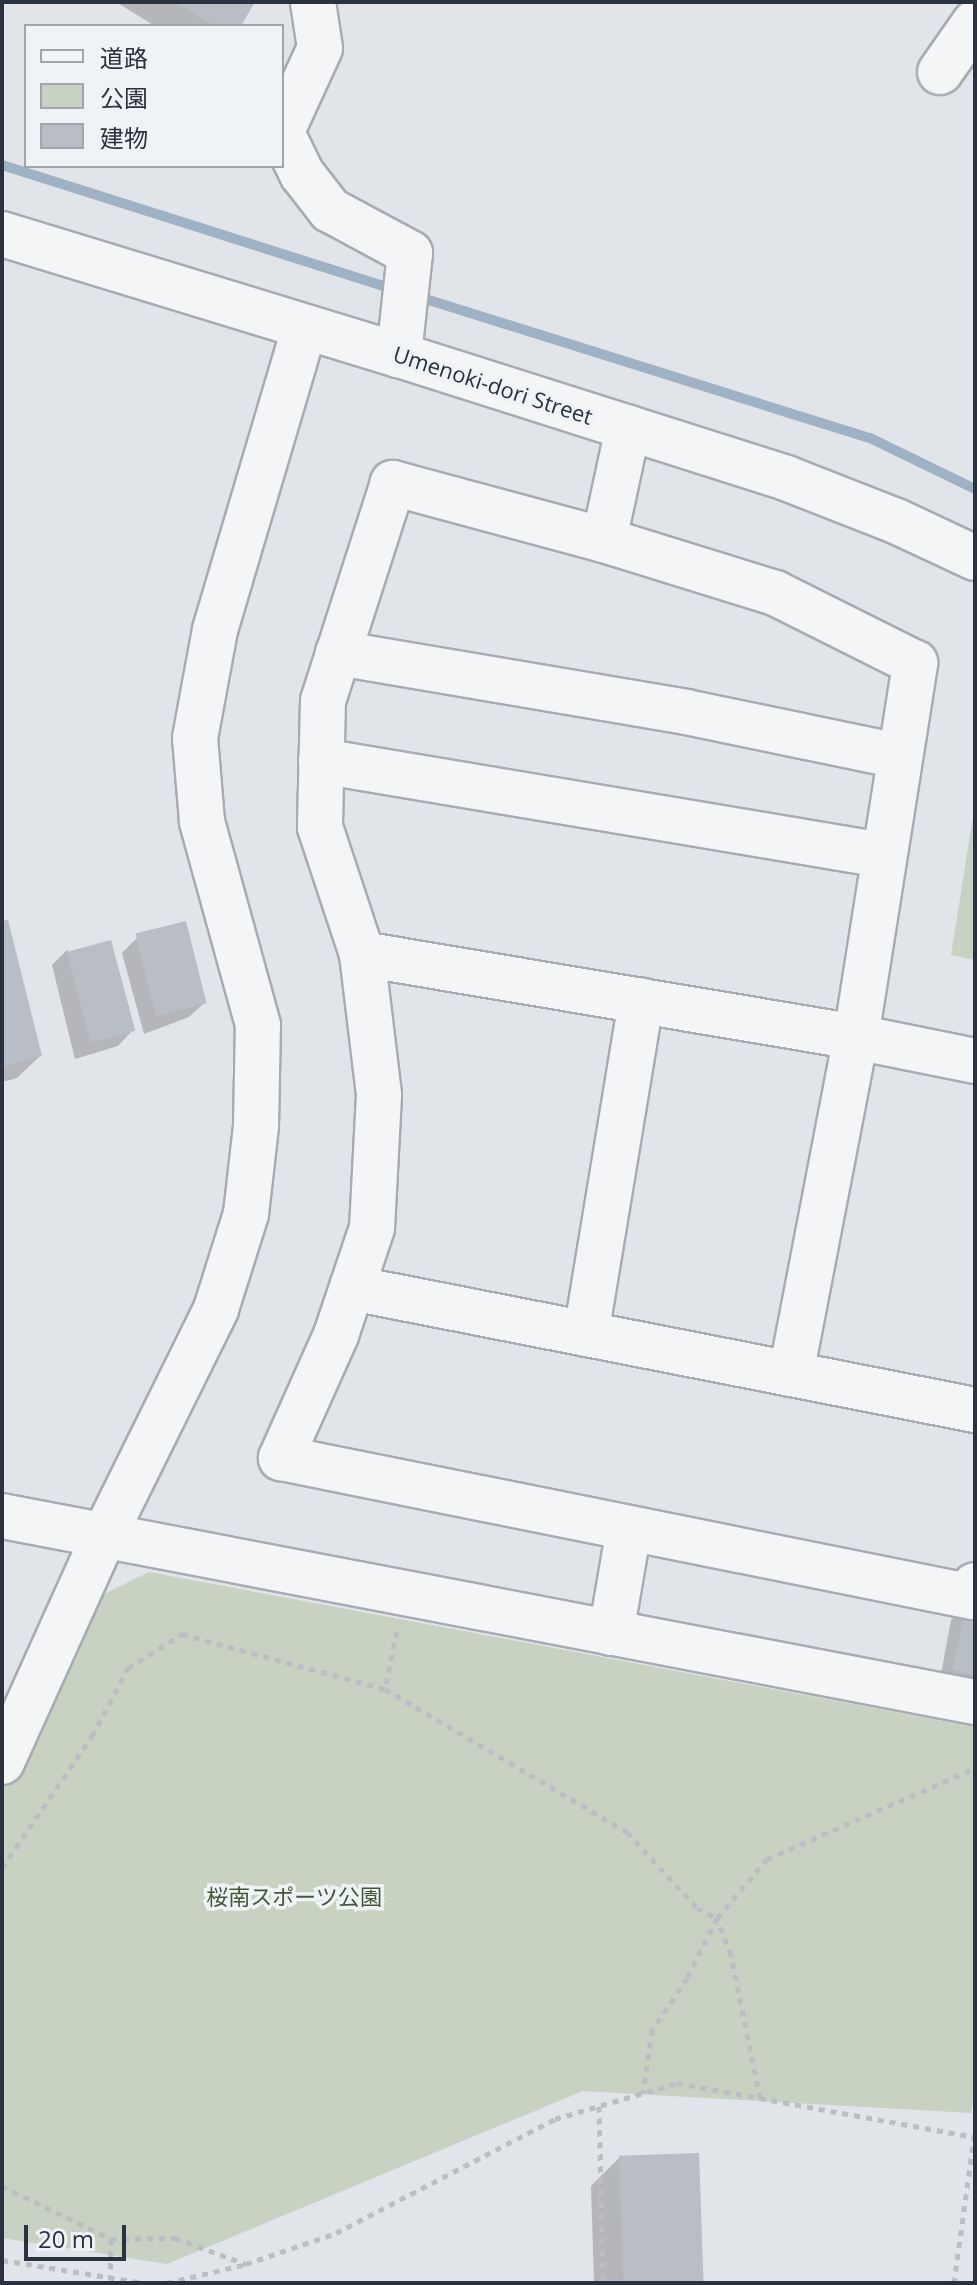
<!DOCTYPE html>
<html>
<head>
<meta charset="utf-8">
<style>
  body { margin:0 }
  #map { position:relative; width:977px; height:2285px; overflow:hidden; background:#e1e4e8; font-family:"Open Sans","Noto Sans JP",sans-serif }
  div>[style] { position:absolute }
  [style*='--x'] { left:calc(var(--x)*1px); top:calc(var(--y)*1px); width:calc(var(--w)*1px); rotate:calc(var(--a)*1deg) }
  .green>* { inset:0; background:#c7d2c3 }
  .shadow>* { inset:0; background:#0003 }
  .stream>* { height:10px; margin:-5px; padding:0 5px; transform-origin:5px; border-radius:5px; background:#9fb2c5 }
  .building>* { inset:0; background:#b9bdc5; transform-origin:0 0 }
  .path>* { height:5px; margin-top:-2.5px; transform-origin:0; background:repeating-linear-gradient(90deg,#bbbec3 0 6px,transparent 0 12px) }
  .roads { filter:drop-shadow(2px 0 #a7abb2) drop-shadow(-2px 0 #a7abb2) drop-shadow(0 2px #a7abb2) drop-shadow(0 -2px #a7abb2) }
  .minor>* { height:44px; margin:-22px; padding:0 22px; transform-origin:22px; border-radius:22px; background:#f3f5f7 }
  span { translate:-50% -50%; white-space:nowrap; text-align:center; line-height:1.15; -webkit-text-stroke:7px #f0f3f6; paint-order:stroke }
  .street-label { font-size:22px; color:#2b323f }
  .park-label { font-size:22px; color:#405939 }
  .frame { position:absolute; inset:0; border:4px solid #2b323f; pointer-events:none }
  .legend { position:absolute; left:24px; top:24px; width:260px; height:144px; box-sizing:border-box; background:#f0f3f6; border:2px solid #a1a6ad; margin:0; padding:10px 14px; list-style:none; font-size:24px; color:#2b323f }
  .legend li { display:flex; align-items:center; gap:16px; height:40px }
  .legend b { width:40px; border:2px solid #a1a6ad }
  .scale { position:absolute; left:24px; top:2225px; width:102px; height:36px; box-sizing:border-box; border:4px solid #2b323f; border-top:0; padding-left:10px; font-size:24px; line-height:28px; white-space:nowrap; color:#2b323f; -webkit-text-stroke:6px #f0f3f6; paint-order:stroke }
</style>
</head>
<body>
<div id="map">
  <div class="green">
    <div style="clip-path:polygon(975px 804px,975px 960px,951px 955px)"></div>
    <div style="clip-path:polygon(149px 1572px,975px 1727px,975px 2086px,971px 2113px,583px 2091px,167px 2264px,2px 2238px,2px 1786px,18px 1781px,92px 1600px)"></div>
  </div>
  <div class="shadow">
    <div style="clip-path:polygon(116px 2px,253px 2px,239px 26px,155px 26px)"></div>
    <div style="clip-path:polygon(2px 923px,40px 1056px,17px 1078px,2px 1082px)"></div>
    <div style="clip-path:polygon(137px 938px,205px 1002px,189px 1017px,144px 1034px,122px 953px)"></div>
    <div style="clip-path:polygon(67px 950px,133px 1030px,118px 1046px,75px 1059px,52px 965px)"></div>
    <div style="clip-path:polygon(966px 1605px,975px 1606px,975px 1692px,939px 1685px,951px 1620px)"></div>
    <div style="clip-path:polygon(620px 2157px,702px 2283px,594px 2283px,591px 2186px)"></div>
  </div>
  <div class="stream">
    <div style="--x:2;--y:165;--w:414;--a:17.6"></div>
    <div style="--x:416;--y:296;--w:476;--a:17.4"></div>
    <div style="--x:870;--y:438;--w:117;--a:25.9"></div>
  </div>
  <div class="building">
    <div style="clip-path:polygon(174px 2px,255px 2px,241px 26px,214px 26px)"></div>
    <div style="clip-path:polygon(8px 920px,42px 1056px,2px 1067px,2px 921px)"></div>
    <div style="left:186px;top:921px;width:85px;height:52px;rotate:76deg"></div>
    <div style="left:111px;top:940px;width:94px;height:46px;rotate:75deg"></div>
    <div style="clip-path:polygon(966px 1602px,975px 1604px,975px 1675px,953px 1670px)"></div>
    <div style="left:699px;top:2153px;width:130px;height:80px;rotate:88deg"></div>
  </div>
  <div class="path">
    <div style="--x:397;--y:1631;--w:59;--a:101.7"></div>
    <div style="--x:385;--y:1689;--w:281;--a:30.6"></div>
    <div style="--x:627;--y:1832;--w:103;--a:47.4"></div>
    <div style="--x:697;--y:1908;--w:22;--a:27"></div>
    <div style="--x:717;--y:1918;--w:67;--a:116.6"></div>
    <div style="--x:687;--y:1978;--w:63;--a:123.9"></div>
    <div style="--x:652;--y:2030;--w:64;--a:98.1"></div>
    <div style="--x:2;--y:1868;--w:160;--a:-55.7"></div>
    <div style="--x:92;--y:1736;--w:77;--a:-62.1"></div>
    <div style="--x:128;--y:1668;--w:64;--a:-32.2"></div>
    <div style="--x:182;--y:1634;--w:210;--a:15.2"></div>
    <div style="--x:760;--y:2098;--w:146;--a:-101.5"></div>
    <div style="--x:731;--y:1955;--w:40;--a:-111"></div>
    <div style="--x:717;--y:1918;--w:77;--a:-49.7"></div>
    <div style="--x:767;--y:1859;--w:227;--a:-23.6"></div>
    <div style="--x:599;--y:2106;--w:177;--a:88.7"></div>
    <div style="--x:2;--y:2186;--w:121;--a:25.9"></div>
    <div style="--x:111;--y:2239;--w:39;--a:91"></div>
    <div style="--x:111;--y:2239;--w:64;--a:-0.9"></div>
    <div style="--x:175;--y:2238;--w:76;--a:20.1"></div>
    <div style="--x:2;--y:2260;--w:144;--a:9.2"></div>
    <div style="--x:167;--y:2283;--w:81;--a:-13.5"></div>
    <div style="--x:246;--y:2264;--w:95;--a:-19"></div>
    <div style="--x:336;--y:2233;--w:247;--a:-27.5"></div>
    <div style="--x:555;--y:2119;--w:127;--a:-16.4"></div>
    <div style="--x:677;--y:2083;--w:302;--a:10.3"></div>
    <div style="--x:954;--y:2283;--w:155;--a:-82.2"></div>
  </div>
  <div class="roads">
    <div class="minor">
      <div style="--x:940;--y:72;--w:61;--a:-55"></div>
      <div style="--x:282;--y:131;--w:91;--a:-65.4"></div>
      <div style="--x:320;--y:48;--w:47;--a:-98.7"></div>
      <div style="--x:282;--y:133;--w:46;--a:64"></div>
      <div style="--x:302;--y:174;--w:46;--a:52.1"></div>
      <div style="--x:330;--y:210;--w:91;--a:28.3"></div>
      <div style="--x:410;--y:253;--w:103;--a:96.2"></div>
      <div style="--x:2;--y:234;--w:415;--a:17"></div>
      <div style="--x:399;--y:355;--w:406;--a:17.6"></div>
      <div style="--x:786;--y:478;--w:118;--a:21.4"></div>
      <div style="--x:896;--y:521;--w:87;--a:25.1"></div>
      <div style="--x:604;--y:540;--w:115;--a:-77.9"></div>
      <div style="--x:338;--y:653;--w:353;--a:9.6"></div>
      <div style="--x:686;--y:712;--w:217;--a:11.7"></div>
      <div style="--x:321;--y:761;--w:569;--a:9.51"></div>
      <div style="--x:362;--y:954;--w:501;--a:9.54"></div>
      <div style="--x:856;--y:1037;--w:121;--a:11.4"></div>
      <div style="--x:352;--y:1288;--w:635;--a:11.08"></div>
      <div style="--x:586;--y:1334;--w:338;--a:-80.6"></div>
      <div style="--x:791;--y:1374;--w:343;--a:-79.1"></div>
      <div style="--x:856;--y:1037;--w:379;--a:-81"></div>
      <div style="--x:915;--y:663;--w:157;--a:-153.4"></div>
      <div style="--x:775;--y:593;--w:179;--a:-162.8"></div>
      <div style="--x:604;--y:540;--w:219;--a:-164.9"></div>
      <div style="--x:393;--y:483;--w:229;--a:107.8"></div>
      <div style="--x:323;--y:701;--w:126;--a:91.4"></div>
      <div style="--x:320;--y:827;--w:134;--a:71.7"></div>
      <div style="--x:362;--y:954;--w:142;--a:83.1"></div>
      <div style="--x:379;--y:1095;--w:133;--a:93"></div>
      <div style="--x:372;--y:1228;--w:113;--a:108.6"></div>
      <div style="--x:336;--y:1335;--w:135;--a:114.1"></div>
      <div style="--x:281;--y:1458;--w:706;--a:11.36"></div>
      <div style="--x:973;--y:1597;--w:12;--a:-81"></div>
      <div style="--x:2;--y:1516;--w:991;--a:10.82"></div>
      <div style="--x:611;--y:1633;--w:106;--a:-80.2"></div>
      <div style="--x:2;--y:1762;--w:248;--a:-65.7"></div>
      <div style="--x:104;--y:1536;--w:253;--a:-63.7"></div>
      <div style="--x:216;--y:1309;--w:100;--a:-72.5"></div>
      <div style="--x:246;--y:1214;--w:89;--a:-83.5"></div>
      <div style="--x:256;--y:1126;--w:101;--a:-88.9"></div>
      <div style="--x:258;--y:1025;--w:212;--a:-105.4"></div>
      <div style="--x:202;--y:821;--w:83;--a:-94.8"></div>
      <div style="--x:195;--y:738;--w:110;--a:-79.5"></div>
      <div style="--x:215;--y:630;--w:316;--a:-73.5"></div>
    </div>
  </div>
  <div class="street-label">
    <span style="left:493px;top:385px;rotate:18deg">Umenoki-dori Street</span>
  </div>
  <div class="park-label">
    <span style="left:294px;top:1897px">桜南スポーツ公園</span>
  </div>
  <div class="frame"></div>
  <ul class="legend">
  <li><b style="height:10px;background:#f3f5f7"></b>道路</li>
  <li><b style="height:22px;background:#c7d2c3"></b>公園</li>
  <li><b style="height:22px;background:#b9bdc5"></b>建物</li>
  </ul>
  <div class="scale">20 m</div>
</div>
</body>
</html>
